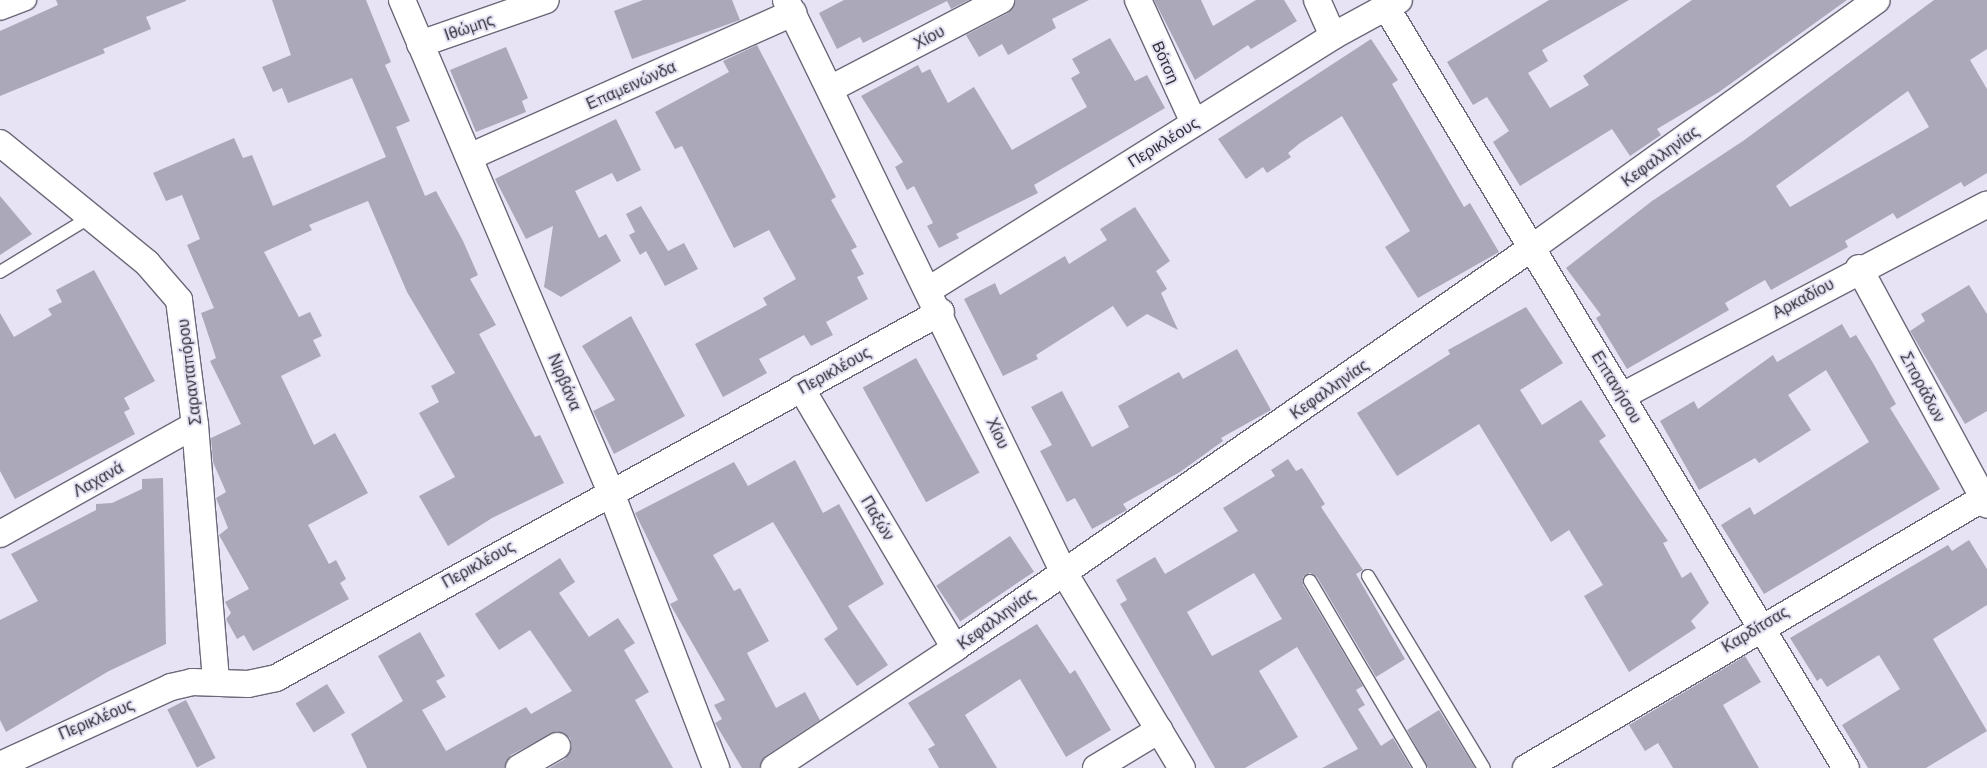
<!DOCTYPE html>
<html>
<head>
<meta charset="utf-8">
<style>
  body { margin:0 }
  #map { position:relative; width:1987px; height:768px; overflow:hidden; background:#e7e3f5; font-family:Barlow,sans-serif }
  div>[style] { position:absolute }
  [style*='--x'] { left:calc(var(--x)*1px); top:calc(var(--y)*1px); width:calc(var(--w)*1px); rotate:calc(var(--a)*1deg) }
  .building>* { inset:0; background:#aba8b9; transform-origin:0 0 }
  .roads { filter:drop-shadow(1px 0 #6b6878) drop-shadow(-1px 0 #6b6878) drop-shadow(0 1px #6b6878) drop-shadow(0 -1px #6b6878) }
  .service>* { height:12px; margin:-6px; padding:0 6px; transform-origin:6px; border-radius:6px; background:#fff }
  .pedestrian>* { height:20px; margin:-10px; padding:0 10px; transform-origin:10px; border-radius:10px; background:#fff }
  .minor>* { height:26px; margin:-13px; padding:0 13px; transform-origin:13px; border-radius:13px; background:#fff }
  span { translate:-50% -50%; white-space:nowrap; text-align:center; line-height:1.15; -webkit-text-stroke:4px #e7e3f5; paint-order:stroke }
  .street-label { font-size:16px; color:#313037 }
</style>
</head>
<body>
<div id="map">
  <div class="building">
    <div style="clip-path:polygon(56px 0,186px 0,186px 1px,146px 17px,151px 29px,103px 49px,105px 53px,0 96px,0 31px,58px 5px)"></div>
    <div style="clip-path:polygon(272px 0,366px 0,391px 62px,385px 65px,410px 121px,396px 127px,425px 196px,436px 191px,463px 241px,478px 275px,470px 279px,496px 325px,479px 334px,535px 437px,540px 435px,564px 483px,492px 518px,448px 546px,419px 496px,455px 477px,419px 413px,439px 402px,431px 386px,455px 373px,407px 292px,368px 201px,309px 225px,312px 230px,264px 252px,299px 317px,310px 312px,322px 336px,313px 340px,321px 356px,281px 376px,314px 445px,335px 433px,368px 493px,308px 525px,329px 564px,336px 560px,346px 579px,340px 583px,349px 599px,253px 651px,244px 635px,237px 639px,226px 619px,231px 613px,225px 602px,249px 589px,219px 535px,228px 528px,216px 498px,226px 492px,213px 462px,211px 438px,241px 424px,210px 361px,216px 358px,201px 313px,214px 308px,187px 245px,200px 239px,182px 195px,166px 201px,153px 173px,234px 138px,243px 158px,252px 155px,273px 206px,386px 157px,352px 78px,288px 103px,282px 88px,273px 92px,262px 67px,291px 55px)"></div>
    <div style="clip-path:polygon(643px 0,732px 0,740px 20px,632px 59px,614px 11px)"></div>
    <div style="clip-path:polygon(844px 0,969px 0,951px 9px,947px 1px,863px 43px,860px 37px,837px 49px,819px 13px)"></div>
    <div style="clip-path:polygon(1016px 0,1089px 0,1052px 19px,1056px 28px,1008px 55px,1002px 44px,979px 57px,966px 35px,1008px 13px)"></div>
    <div style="clip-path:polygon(1154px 0,1201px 0,1213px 26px,1256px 0,1284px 0,1297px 21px,1251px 49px,1248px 45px,1195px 80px)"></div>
    <div style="clip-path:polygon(1549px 0,1629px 0,1542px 50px,1548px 61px,1528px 73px,1550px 108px,1589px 85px,1583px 76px,1692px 0,1847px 0,1719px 92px,1657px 129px,1661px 135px,1630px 156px,1612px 129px,1520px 186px,1493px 142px,1509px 131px,1487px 97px,1473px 105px,1447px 62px)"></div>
    <div style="clip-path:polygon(evenodd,1934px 0,1987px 0,1987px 49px,1970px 60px,1987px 89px,1987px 173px,1964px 187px,1961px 182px,1897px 219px,1893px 213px,1845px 241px,1848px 247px,1771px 290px,1765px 280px,1725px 303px,1729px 310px,1627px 369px,1596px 318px,1601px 315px,1566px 268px,1652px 201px,1743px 141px,1934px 0,1908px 91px,1929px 127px,1790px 207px,1776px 186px,1908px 91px)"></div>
    <div style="clip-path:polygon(1110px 38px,1135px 81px,1147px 75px,1165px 108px,1034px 185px,1038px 193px,956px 234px,959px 238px,939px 248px,927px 226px,933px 223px,914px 186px,907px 190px,895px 167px,903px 162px,861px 96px,918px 65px,922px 73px,930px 69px,948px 103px,974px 87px,1012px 150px,1087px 107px,1071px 78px,1080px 73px,1072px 59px)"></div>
    <div style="clip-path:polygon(1371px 39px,1398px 80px,1392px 84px,1464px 207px,1470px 203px,1499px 252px,1418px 298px,1385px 247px,1410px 231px,1342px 116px,1300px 143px,1288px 153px,1291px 157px,1267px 173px,1263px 167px,1246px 179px,1218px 139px)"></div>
    <div style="clip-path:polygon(757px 45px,836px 197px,831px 200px,857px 247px,851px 250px,864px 274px,857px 277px,868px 299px,826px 322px,833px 335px,811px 346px,804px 335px,759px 359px,767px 373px,723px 397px,695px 344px,767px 305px,763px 298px,796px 279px,769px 230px,734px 248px,682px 146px,675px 149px,655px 112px,729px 72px,723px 61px)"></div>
    <div style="clip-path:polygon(506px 47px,528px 98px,522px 101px,526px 112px,476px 132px,450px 70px)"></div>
    <div style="clip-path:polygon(616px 119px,641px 170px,617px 182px,612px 173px,575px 191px,599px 238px,606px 234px,621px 261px,561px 297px,544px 287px,553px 226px,526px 239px,495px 179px)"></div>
    <div style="clip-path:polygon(0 196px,32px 234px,0 255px)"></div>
    <div style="clip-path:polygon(641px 206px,668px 251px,684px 243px,698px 269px,665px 286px,646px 251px,640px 255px,629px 235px,635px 232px,626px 214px)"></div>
    <div style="clip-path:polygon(1135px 207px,1170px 261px,1156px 271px,1167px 289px,1161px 293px,1178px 330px,1147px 314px,1127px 327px,1113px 306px,1036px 355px,1038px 359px,1003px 376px,964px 299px,995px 283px,1000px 295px,1065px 256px,1069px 264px,1107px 240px,1100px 229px)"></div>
    <div style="clip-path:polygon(94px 270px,155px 381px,124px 398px,130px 409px,124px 412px,135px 434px,15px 499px,0 471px,0 313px,14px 337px,52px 315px,48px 309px,62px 302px,56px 290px)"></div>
    <div style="clip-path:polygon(1969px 285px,1987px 314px,1987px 411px,1965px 424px,1910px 331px,1925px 321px,1921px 314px)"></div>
    <div style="clip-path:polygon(1526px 307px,1563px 363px,1520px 390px,1542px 425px,1581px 400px,1606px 436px,1599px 441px,1668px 541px,1663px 543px,1682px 578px,1691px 572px,1709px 603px,1691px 621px,1696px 628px,1629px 672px,1584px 596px,1603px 585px,1569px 530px,1551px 542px,1479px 424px,1397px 476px,1357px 413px,1450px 354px,1448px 350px)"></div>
    <div style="clip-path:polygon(631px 316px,685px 416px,614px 454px,593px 411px,615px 400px,582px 346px)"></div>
    <div style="clip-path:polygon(1842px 324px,1850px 338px,1856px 335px,1873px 363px,1896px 404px,1890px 408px,1940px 489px,1764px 594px,1721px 525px,1750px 507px,1754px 515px,1869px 442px,1826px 370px,1788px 395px,1811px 430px,1759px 463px,1755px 458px,1699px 490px,1660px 421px,1694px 401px,1698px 409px,1773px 355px,1777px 362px)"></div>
    <div style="clip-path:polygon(1237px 349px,1271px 410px,1221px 438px,1223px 441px,1180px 472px,1123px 504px,1127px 510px,1092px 529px,1075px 498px,1067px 502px,1040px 451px,1052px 445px,1031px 407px,1062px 391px,1092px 447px,1129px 427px,1118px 406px,1179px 372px,1183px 379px)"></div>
    <div style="left:916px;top:358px;width:131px;height:61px;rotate:61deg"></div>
    <div style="clip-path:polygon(evenodd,1288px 459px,1296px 471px,1302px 468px,1325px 504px,1321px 507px,1363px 570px,1356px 574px,1405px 659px,1376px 677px,1317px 577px,1310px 573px,1303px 577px,1303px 585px,1363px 686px,1356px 690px,1365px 705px,1358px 709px,1381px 746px,1393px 738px,1411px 768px,1322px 768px,1358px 749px,1297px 647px,1259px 671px,1298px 737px,1245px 768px,1215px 768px,1120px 604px,1127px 600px,1116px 580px,1155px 557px,1165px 574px,1238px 531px,1223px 508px,1275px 476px,1271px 470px,1288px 459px,1254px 573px,1282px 619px,1212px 656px,1187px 612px,1254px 573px)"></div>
    <div style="clip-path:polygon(795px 460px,823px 513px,839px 504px,884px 584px,848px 606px,888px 665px,857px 686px,824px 639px,838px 629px,773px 522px,713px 555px,734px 591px,740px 588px,769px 641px,747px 653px,776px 708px,805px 692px,820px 720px,766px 756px,759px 768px,742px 768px,715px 723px,722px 719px,714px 705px,725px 700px,670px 604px,678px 600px,635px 513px,734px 462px,748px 486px)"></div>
    <div style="clip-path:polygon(163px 478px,166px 644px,109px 671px,6px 732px,0 720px,0 620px,38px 601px,11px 554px,96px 510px,96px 504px,112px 503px,142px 489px,142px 479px)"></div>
    <div style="left:1010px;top:536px;width:43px;height:89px;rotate:56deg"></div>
    <div style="clip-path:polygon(1969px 540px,1987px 569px,1987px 605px,1933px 639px,1987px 731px,1926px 768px,1868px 768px,1842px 725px,1900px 689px,1879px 655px,1827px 687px,1821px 678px,1817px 681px,1790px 638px,1948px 545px,1952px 551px)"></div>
    <div style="clip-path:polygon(560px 558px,575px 582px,559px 593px,589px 637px,618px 618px,635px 643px,624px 650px,649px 692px,635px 700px,673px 768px,549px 768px,565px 759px,572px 746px,570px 738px,557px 731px,511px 755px,504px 768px,367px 768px,351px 734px,403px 701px,378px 656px,420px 632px,445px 676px,436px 681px,446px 697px,422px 710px,446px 751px,526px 707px,531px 714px,572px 691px,530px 630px,499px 650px,475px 614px)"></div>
    <div style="clip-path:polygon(1037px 624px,1070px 674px,1075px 670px,1111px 730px,1066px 757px,1020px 679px,965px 715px,997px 768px,939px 768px,928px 749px,935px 745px,908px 703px)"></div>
    <div style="clip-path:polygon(1745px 656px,1761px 682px,1723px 705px,1759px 768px,1673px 768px,1658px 743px,1645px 751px,1629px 725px)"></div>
    <div style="left:327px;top:684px;width:34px;height:37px;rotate:58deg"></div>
    <div style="left:186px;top:700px;width:65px;height:21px;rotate:63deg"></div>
    <div style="clip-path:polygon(1439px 710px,1475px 768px,1428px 768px,1407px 730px)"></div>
  </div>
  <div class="roads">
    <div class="service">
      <div style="--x:0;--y:272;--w:105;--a:-31.4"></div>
      <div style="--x:1368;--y:576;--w:224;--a:58.9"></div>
      <div style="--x:1310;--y:581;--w:217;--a:59.5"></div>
    </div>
    <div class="pedestrian">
      <div style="--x:0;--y:10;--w:28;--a:-21"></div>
    </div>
    <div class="minor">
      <div style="--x:402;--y:0;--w:532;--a:67"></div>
      <div style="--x:610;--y:490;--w:298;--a:69.1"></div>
      <div style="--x:786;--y:0;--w:635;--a:64.12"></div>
      <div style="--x:1063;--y:571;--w:230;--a:58.9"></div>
      <div style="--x:1138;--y:0;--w:135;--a:65.5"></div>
      <div style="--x:1317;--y:0;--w:39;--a:66"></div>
      <div style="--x:1386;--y:7;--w:889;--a:58.85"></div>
      <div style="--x:420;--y:44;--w:133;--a:-19.2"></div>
      <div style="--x:830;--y:89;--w:193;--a:-27.5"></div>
      <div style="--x:0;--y:143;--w:190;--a:39.2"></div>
      <div style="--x:147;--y:263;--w:49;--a:49.1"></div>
      <div style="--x:179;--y:300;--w:126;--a:82.7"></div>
      <div style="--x:195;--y:425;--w:258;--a:85.3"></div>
      <div style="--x:469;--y:157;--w:355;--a:-24"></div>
      <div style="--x:1859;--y:268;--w:269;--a:61.6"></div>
      <div style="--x:930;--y:289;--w:476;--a:-32.1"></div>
      <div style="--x:1333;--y:36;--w:75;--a:-28.6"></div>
      <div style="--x:801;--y:388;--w:302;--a:59.4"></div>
      <div style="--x:1622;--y:396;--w:412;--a:-27.7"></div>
      <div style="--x:0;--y:534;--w:223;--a:-29.2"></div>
      <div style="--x:0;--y:765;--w:188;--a:-24.5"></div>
      <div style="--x:171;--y:687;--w:22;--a:-13"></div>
      <div style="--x:192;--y:682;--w:56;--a:2"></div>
      <div style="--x:248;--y:684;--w:29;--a:-12"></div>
      <div style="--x:276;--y:678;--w:759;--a:-28.83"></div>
      <div style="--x:519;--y:768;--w:44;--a:-30.1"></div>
      <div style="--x:774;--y:768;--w:217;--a:-33.5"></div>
      <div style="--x:955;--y:648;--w:703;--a:-34.75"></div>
      <div style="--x:1533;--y:247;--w:423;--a:-35.7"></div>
      <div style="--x:1096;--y:768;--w:74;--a:-31.1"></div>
      <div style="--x:1526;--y:768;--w:535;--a:-30.54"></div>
    </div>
  </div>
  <div class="street-label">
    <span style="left:469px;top:27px;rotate:-19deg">Ιθώμης</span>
    <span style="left:929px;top:37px;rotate:-28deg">Χίου</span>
    <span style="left:1166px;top:62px;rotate:66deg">Βότση</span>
    <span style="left:631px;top:85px;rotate:-24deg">Επαμεινώνδα</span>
    <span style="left:1163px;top:142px;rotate:-32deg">Περικλέους</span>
    <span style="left:1660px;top:156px;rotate:-36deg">Κεφαλληνίας</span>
    <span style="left:1803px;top:298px;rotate:-28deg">Αρκαδίου</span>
    <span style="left:834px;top:370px;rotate:-29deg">Περικλέους</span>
    <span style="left:189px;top:372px;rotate:-97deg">Σαρανταπόρου</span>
    <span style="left:565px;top:382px;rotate:67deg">Νιρβάνα</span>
    <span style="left:1617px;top:387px;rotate:59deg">Επτανήσου</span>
    <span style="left:1923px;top:387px;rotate:62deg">Σποράδων</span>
    <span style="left:1329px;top:389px;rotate:-35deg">Κεφαλληνίας</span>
    <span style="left:998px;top:433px;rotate:65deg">Χίου</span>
    <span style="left:98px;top:479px;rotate:-29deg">Λαχανά</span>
    <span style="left:878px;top:518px;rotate:59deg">Παξών</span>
    <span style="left:478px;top:564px;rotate:-29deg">Περικλέους</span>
    <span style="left:996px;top:619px;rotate:-36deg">Κεφαλληνίας</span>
    <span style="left:1755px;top:629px;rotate:-31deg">Καρδίτσας</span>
    <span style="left:96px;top:719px;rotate:-23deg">Περικλέους</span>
  </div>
</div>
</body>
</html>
